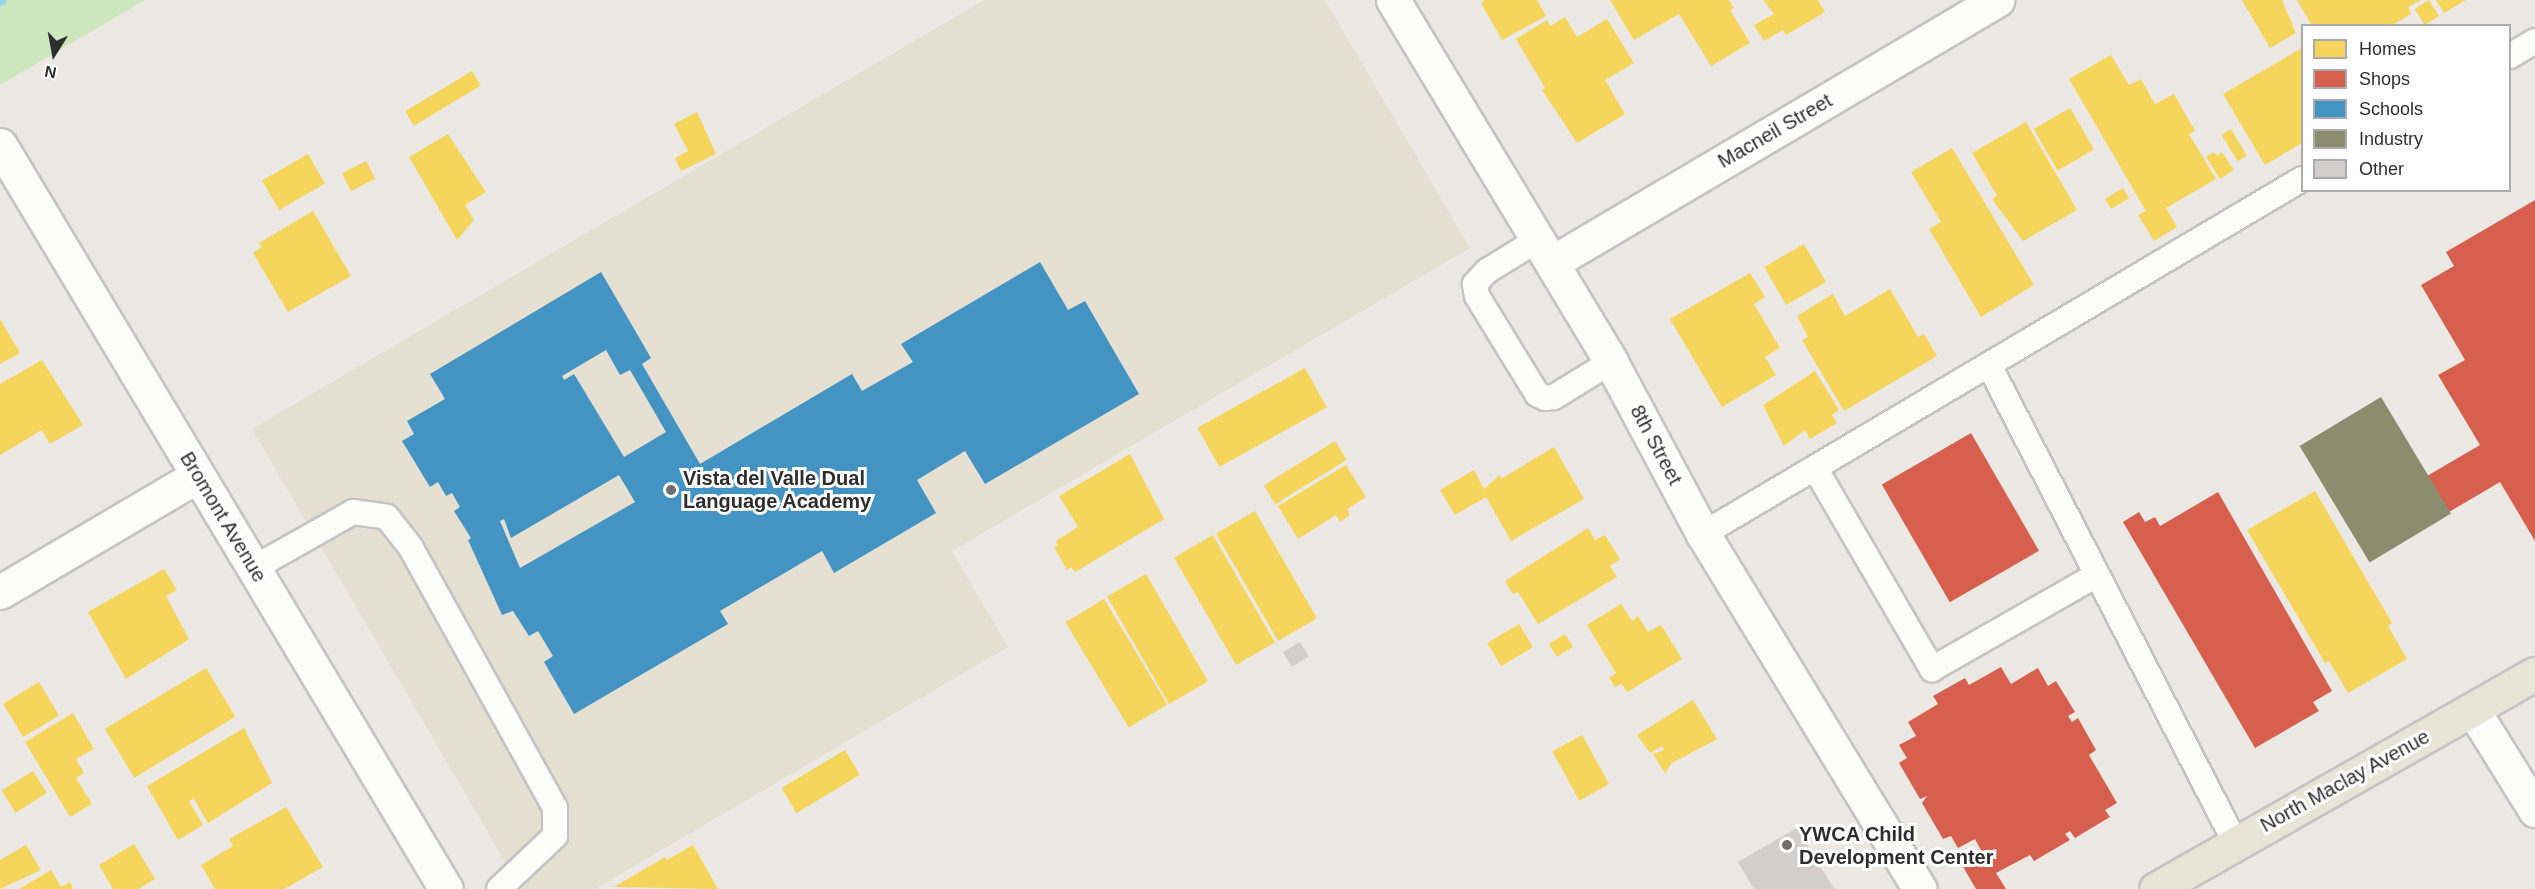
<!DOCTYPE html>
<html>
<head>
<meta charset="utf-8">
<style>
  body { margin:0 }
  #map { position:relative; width:2535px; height:889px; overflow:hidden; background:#ece8e4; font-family:Arial,sans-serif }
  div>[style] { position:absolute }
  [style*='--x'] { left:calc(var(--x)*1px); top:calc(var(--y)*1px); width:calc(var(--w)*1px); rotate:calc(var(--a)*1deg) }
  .education>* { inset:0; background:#e6e0d3 }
  .green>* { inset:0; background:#cee6be }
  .homes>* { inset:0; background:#f6d55c; transform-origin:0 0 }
  .shops>* { inset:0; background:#d6604d; transform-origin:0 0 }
  .schools>* { inset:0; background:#4393c3 }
  .industry>* { inset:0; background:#8c8c6e; transform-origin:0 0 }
  .stream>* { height:12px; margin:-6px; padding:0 6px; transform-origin:6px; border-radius:6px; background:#99d6ec }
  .building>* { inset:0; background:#d1cecb; transform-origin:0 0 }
  .roads { filter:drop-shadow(2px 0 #c5c4c5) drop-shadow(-2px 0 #c5c4c5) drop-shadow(0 2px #c5c4c5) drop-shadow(0 -2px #c5c4c5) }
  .lane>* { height:24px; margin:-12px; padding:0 12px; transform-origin:12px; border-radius:12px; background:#fcfcfb }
  .street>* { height:33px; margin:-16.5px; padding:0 16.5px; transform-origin:16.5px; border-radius:16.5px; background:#fcfcfb }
  .secondary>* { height:33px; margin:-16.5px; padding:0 16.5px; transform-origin:16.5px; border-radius:16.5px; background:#fcfcfb }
  .primary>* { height:33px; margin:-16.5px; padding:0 16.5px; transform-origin:16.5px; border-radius:16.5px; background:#e8e4d6 }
  .dots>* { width:16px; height:16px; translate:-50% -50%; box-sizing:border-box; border:3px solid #fff; border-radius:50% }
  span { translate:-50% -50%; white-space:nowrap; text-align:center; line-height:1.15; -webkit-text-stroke:6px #fff; paint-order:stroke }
  .street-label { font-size:20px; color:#2e2e2e }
  .poi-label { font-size:20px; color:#2e2e2e; font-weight:700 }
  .left { translate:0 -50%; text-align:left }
  .legend { position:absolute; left:2301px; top:24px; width:210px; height:168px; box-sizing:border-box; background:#fff; border:2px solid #ababab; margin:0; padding:8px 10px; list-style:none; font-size:18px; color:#2e2e2e }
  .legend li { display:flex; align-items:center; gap:12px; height:30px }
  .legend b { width:30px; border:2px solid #ababab }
  .north { position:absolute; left:24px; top:24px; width:60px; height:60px; -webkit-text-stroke:4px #fff; paint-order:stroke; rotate:191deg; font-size:16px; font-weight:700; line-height:24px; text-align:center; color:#2e2e2e }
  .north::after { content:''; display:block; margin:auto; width:21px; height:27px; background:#2e2e2e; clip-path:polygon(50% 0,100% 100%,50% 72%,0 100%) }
</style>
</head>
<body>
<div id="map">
  <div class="education">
    <div style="clip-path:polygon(984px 0,1325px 0,1470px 248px,952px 551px,1008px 647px,595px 889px,521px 889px,252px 429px)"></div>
  </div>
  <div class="green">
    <div style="clip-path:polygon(0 0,145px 0,0 85px)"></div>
  </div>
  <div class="homes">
    <div style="clip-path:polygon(1485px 0,1537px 0,1546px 16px,1502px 40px,1481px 3px)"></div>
    <div style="clip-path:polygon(1610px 0,1729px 0,1734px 8px,1730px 10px,1750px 43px,1711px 66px,1679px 14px,1634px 40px)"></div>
    <div style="clip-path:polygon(1763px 0,1818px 0,1825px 12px,1786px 35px,1783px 30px,1764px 41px,1754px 25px,1774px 14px)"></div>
    <div style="clip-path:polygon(2242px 0,2282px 0,2296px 33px,2270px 48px)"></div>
    <div style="clip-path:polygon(2297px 0,2421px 0,2408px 7px,2411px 14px,2391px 26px,2312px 26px)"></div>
    <div style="left:2429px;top:0;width:19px;height:17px;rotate:58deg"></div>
    <div style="clip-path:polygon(2436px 0,2466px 0,2444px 13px)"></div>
    <div style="clip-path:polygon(1565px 17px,1577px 37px,1607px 19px,1634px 63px,1605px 80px,1625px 114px,1577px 143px,1542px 90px,1545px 88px,1516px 39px,1547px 20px,1550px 26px)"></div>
    <div style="clip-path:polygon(2302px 48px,2302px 143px,2265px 165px,2223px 94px)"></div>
    <div style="clip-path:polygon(2111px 55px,2129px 85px,2141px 79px,2155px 104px,2174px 94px,2195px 131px,2189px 134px,2216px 179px,2166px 208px,2177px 227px,2154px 241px,2138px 215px,2146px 211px,2069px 79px)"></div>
    <div style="left:472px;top:71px;width:17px;height:78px;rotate:59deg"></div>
    <div style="left:2070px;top:108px;width:48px;height:42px;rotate:60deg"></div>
    <div style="clip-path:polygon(697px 112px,716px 154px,681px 171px,675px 158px,688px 151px,674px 124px)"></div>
    <div style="clip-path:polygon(2026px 122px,2077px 210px,2023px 241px,1992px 199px,1997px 196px,1972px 153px)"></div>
    <div style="left:2231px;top:129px;width:31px;height:11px;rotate:59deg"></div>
    <div style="clip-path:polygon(448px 134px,486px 192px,465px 205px,474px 220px,457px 240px,409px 157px)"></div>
    <div style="clip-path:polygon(1952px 148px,2034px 285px,1981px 317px,1929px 229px,1941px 222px,1911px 172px)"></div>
    <div style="clip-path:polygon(2214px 152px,2217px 156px,2222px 152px,2234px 170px,2220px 179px,2206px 157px)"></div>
    <div style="left:308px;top:154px;width:34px;height:53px;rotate:60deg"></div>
    <div style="left:366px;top:161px;width:20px;height:27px;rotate:63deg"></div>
    <div style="left:2123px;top:188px;width:12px;height:21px;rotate:59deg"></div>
    <div style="clip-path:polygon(313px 211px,351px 276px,288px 312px,253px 253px,262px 247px,259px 243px)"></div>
    <div style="left:1804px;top:244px;width:44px;height:46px;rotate:60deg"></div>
    <div style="clip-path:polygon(1750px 273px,1765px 297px,1754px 304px,1780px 348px,1765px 357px,1776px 375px,1722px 407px,1670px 319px)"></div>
    <div style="clip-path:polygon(1890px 289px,1918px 337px,1924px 334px,1937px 356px,1844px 411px,1802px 340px,1808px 337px,1797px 316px,1833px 294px,1845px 316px)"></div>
    <div style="clip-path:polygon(0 319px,20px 353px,0 364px)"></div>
    <div style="clip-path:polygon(42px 360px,83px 425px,50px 444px,42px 430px,0 455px,0 384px)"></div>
    <div style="left:1305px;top:368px;width:45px;height:123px;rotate:61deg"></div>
    <div style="clip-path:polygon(1815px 371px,1839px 410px,1832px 415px,1837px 423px,1810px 439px,1805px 430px,1784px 446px,1763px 405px)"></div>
    <div style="left:1335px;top:441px;width:22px;height:84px;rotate:58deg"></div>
    <div style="clip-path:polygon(1554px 447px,1584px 499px,1511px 541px,1486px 497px,1455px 515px,1440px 490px,1474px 470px,1484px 489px,1500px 475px,1501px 479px)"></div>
    <div style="clip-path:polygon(1130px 454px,1164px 519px,1075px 572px,1071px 567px,1067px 570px,1054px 547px,1058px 545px,1056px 541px,1078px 527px,1059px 496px)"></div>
    <div style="clip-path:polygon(1346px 465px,1366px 497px,1347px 509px,1350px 515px,1340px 522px,1336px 515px,1298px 539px,1278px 506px)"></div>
    <div style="clip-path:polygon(2315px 491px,2392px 623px,2388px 626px,2407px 659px,2348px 693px,2329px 661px,2325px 663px,2247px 530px)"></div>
    <div style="left:1255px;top:511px;width:124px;height:45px;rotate:60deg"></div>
    <div style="clip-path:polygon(1588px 528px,1595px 540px,1605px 535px,1620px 559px,1610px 566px,1617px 577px,1538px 624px,1518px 592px,1513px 594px,1505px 581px)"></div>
    <div style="left:1213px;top:535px;width:124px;height:45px;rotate:60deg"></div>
    <div style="clip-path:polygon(164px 569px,177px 590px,166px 596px,189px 639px,126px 679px,88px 612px)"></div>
    <div style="left:1146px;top:574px;width:124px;height:45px;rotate:60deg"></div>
    <div style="left:1104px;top:599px;width:123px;height:45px;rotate:59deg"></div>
    <div style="clip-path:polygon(1621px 604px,1632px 621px,1638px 616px,1648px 632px,1661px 625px,1682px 659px,1627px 692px,1622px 684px,1615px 687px,1609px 678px,1616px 673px,1587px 625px)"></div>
    <div style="left:1519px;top:624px;width:27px;height:37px;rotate:59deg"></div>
    <div style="left:1565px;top:634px;width:15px;height:19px;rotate:58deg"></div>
    <div style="left:206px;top:668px;width:57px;height:118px;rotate:59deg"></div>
    <div style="left:39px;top:682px;width:39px;height:42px;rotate:59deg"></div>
    <div style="clip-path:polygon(1693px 700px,1717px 739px,1672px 763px,1665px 773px,1653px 754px,1664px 750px,1662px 746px,1650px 753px,1637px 735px)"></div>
    <div style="clip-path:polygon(73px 713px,94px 749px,76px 759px,84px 773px,76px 778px,92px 804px,70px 817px,25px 742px)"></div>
    <div style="clip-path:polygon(244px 728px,272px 783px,208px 823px,194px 799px,189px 801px,203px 825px,178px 840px,147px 786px)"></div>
    <div style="left:1582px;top:735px;width:56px;height:34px;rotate:61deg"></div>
    <div style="left:845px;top:750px;width:29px;height:74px;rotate:59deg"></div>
    <div style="left:33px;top:771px;width:26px;height:37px;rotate:58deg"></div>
    <div style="clip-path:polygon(286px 807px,323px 867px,284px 889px,215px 889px,201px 865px,233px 846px,229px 839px)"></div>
    <div style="clip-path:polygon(134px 844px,155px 879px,138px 889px,113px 889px,99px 865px)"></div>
    <div style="clip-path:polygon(26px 845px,41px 870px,0 889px,0 860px)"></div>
    <div style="clip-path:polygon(693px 845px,718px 889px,614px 887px,665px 857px,667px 860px)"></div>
    <div style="clip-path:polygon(51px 870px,61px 887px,70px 882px,73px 889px,19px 889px)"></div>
  </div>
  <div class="shops">
    <div style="clip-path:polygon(2535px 200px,2535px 541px,2500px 482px,2449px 512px,2427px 476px,2480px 445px,2438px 375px,2465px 360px,2421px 285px,2454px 266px,2446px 252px)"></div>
    <div style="left:1971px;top:433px;width:136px;height:103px;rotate:60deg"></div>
    <div style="clip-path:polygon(2218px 492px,2332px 691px,2313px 702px,2319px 711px,2255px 748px,2123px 522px,2139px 512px,2145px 522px,2155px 517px,2160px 526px)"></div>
    <div style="clip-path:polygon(2001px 667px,2011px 684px,2038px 668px,2048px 686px,2056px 681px,2075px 712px,2068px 716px,2072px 722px,2078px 718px,2096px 750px,2089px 755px,2117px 803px,2105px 810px,2110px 817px,2075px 838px,2070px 831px,2065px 834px,2070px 840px,2034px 861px,2030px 855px,1996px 873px,2006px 889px,1976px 889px,1962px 865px,1983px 854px,1975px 839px,1958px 848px,1951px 836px,1943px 839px,1922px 803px,1927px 796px,1920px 799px,1899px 763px,1907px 758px,1899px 745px,1916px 736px,1908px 722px,1938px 704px,1933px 696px,1965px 678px,1969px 685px)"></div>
  </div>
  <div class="schools">
    <div style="clip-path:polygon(evenodd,1040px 262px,1068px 310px,1085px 301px,1139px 394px,985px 484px,965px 451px,917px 480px,936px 513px,834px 573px,822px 551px,720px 611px,728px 624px,574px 714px,544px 662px,553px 656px,538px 631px,529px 636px,513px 611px,502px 615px,468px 540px,471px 538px,454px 511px,460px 507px,452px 493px,446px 496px,438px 482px,430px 487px,402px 441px,414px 434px,407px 421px,445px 399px,430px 374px,601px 272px,651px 358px,642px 364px,700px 464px,852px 374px,862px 391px,913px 362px,901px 344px,1040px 262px,606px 350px,620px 375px,630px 370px,666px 432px,624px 457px,574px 374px,564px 380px,562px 376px,606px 350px,1040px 262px,619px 475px,635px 502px,520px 568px,500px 521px,504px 519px,511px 538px,619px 475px)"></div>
  </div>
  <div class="industry">
    <div style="left:2381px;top:397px;width:136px;height:95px;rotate:59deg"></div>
  </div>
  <div class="stream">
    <div style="--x:0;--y:0;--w:1;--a:0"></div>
  </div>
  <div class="building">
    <div style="left:1300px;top:642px;width:17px;height:20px;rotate:59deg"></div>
    <div style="clip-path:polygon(1797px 828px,1834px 889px,1754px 889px,1738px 862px)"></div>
  </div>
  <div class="roads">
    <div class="lane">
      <div style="--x:2510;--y:56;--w:29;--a:-31"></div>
      <div style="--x:1539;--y:239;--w:61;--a:148.4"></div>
      <div style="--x:1487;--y:271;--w:18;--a:133"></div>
      <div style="--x:1475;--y:284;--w:12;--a:81"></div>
      <div style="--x:1477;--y:296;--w:115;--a:58.5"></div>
      <div style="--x:1537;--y:394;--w:9;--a:27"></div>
      <div style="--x:1545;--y:398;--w:9;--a:-6"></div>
      <div style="--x:1554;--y:397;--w:67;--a:-31.6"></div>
      <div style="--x:1989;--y:365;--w:537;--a:62.72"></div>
      <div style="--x:1815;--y:468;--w:233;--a:59.8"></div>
      <div style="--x:1932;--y:669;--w:190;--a:-29.7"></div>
      <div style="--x:1703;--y:534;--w:696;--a:-30.65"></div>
      <div style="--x:254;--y:568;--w:114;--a:-29.5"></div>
      <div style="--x:353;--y:512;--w:34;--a:8"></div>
      <div style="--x:387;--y:517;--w:39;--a:52"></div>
      <div style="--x:411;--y:548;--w:297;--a:61"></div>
      <div style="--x:555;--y:808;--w:28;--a:90"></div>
      <div style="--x:555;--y:836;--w:77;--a:136.6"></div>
    </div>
    <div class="street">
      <div style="--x:0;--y:145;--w:867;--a:59.06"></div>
      <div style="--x:1553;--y:262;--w:516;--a:-30.54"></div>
      <div style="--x:0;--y:592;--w:229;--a:-30.5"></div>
      <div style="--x:2473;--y:710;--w:118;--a:58.2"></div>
    </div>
    <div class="secondary">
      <div style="--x:1393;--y:0;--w:423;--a:58.9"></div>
      <div style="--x:1611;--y:362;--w:195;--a:61.9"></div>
      <div style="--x:1703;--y:534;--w:416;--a:58.6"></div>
    </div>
    <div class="primary">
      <div style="--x:2156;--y:889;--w:436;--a:-29.6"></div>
    </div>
  </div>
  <div class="dots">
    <div style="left:671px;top:490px;background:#706f6e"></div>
    <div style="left:1787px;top:845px;background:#706f6e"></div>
  </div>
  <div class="street-label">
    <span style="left:1775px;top:131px;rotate:-30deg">Macneil Street</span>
    <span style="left:1656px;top:445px;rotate:62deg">8th Street</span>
    <span style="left:223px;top:517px;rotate:59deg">Bromont Avenue</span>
    <span style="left:2345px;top:781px;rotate:-29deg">North Maclay Avenue</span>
  </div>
  <div class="poi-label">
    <span class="left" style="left:683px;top:490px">Vista del Valle Dual<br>Language Academy</span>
    <span class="left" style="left:1799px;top:846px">YWCA Child<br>Development Center</span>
  </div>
  <ul class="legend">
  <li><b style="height:16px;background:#f6d55c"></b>Homes</li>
  <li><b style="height:16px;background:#d6604d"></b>Shops</li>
  <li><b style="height:16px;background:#4393c3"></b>Schools</li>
  <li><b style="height:16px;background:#8c8c6e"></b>Industry</li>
  <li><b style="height:16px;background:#d1cecb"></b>Other</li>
  </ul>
  <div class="north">N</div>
</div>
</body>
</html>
